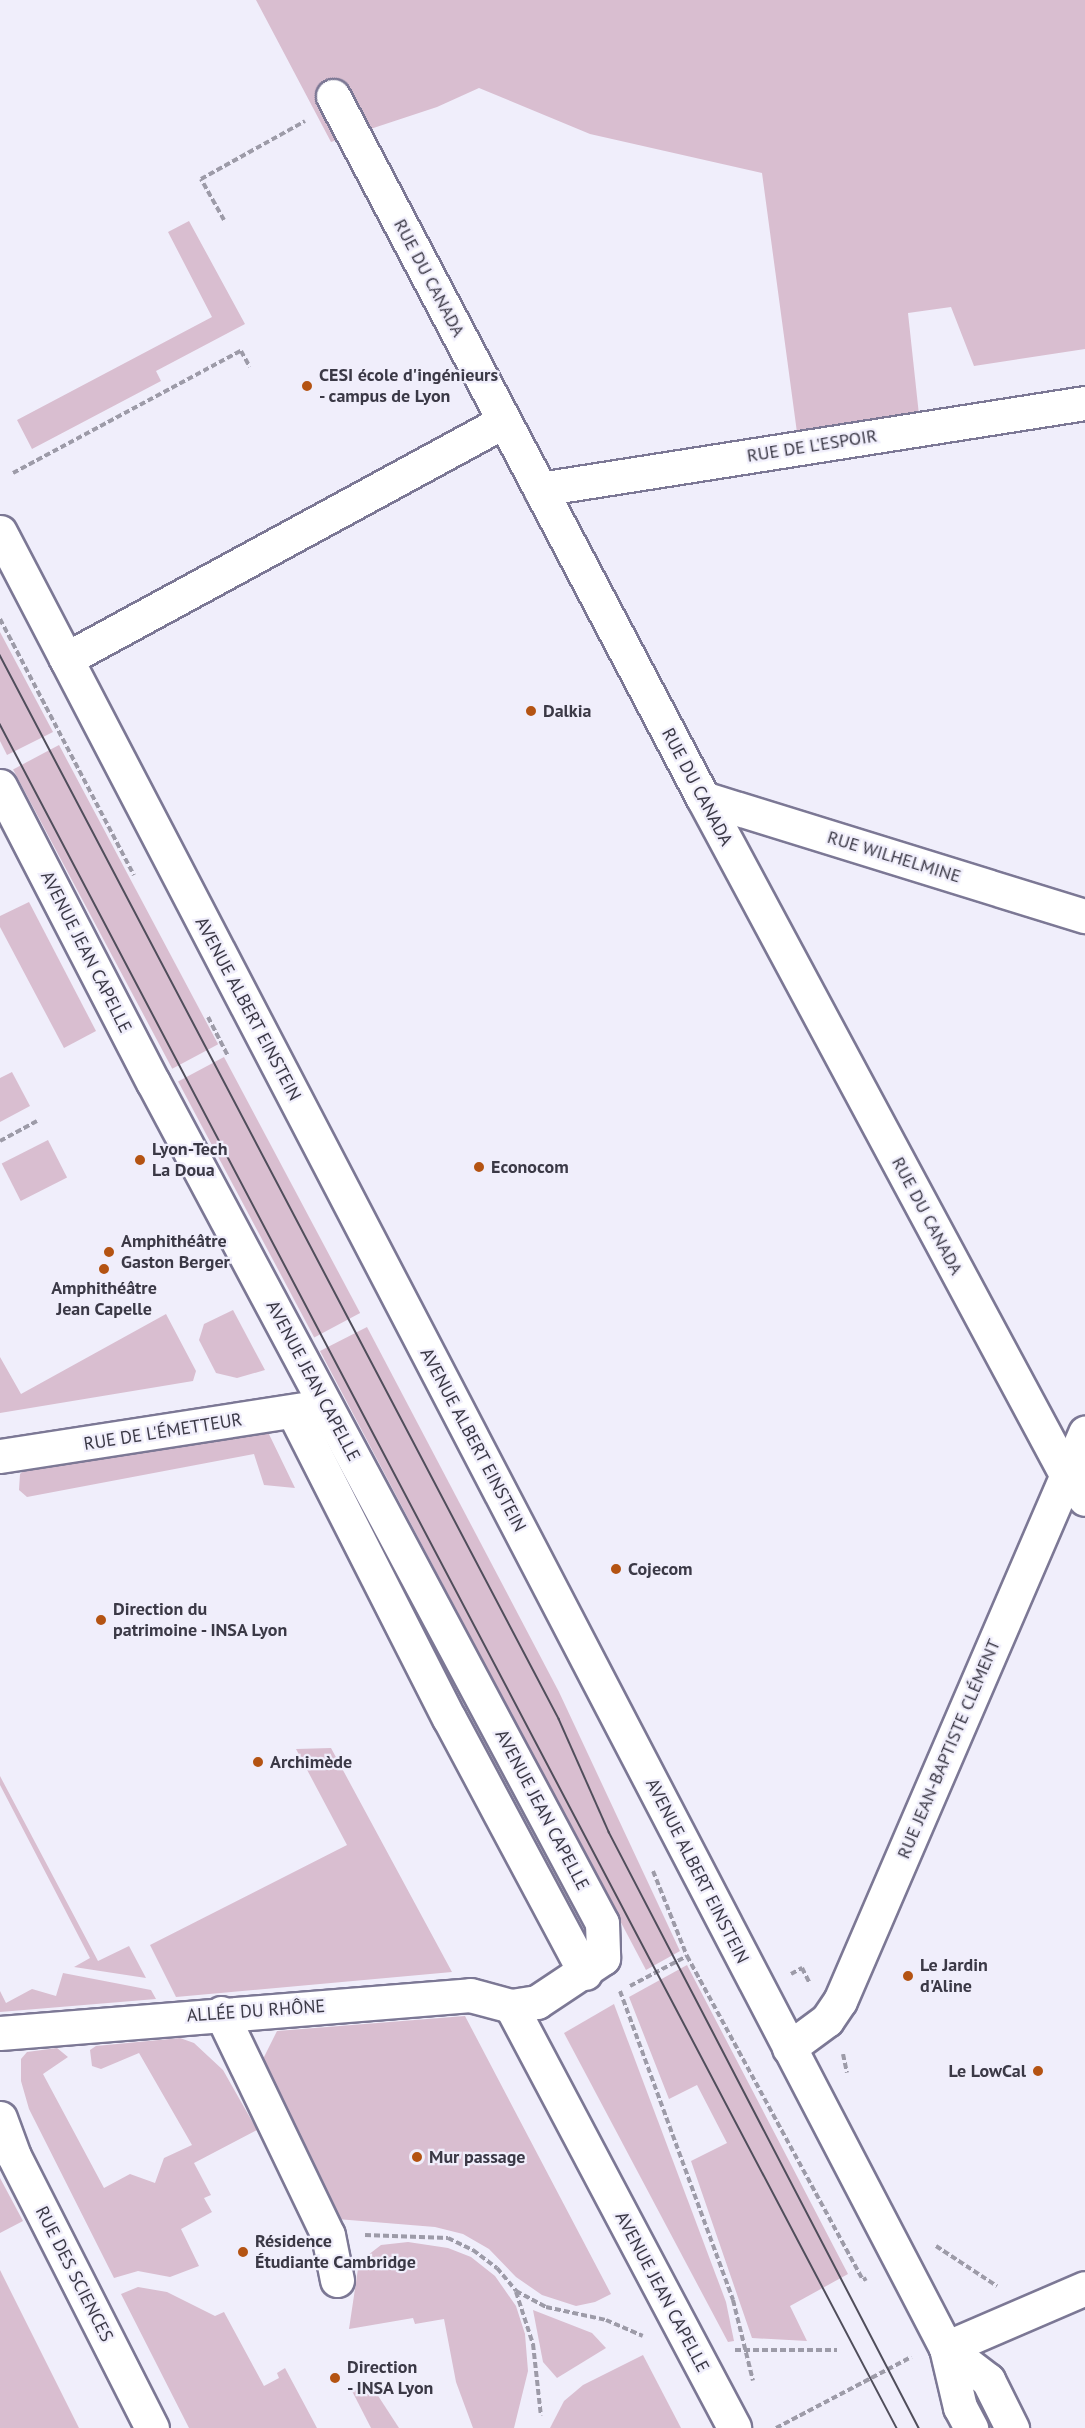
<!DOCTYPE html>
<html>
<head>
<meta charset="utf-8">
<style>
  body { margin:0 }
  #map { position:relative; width:1085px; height:2428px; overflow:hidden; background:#f0eefb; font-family:"PT Sans",sans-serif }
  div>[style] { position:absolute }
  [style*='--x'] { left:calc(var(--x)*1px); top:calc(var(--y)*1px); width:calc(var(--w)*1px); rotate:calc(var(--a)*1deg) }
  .green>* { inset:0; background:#d9bed0; transform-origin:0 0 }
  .path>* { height:4px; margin-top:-2px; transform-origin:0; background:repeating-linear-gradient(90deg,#9d9ba8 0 6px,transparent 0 9px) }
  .roads { filter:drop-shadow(2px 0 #7c7895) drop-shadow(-2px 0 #7c7895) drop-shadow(0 2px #7c7895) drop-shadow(0 -2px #7c7895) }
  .minor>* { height:33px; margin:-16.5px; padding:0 16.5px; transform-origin:16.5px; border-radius:16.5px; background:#fff }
  .tram>* { height:1.5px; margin:-0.75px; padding:0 0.75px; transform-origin:0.75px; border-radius:0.75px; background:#504e5b }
  .dots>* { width:16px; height:16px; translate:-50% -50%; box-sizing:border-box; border:3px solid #f0eefb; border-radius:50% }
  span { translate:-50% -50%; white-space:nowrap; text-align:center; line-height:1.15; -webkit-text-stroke:4.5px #f0eefb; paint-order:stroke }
  .street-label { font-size:18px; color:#3b3946 }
  .poi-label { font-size:18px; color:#3b3946; font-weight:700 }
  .left { translate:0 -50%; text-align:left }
  .right { translate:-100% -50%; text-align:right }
</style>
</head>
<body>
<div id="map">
  <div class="green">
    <div style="clip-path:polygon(256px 0,1085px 0,1085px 349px,974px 366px,951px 307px,908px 313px,919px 415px,798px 440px,762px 173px,590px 134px,479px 88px,437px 107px,331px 142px)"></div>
    <div style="clip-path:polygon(189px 221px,245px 324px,156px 371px,161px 381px,32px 449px,17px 420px,212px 317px,168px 232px)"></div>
    <div style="clip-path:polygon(0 632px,53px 732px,7px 755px,0 741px)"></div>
    <div style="left:59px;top:745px;width:339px;height:52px;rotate:62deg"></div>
    <div style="clip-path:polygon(29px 902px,96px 1031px,64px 1048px,0 927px,0 916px)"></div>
    <div style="left:224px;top:1057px;width:290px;height:52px;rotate:62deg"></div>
    <div style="clip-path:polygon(12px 1072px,30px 1106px,0 1122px,0 1078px)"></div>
    <div style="left:48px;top:1140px;width:42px;height:52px;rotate:63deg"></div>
    <div style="clip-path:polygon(233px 1310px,265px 1370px,237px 1378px,216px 1373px,199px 1340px,204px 1324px)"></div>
    <div style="clip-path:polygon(166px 1314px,196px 1371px,193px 1381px,0 1413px,0 1357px,21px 1394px)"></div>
    <div style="clip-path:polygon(367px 1327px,559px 1692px,680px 1951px,646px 1970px,320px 1351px)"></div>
    <div style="clip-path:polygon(266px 1428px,295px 1488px,264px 1485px,254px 1454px,27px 1497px,19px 1490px,20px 1474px,28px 1466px)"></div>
    <div style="clip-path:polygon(331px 1748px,452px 1972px,176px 1997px,150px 1945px,347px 1845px,296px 1749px)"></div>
    <div style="clip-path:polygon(0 1776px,98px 1961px,129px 1946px,146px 1978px,74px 1967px,90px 1958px,0 1785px)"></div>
    <div style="clip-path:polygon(687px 1965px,848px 2274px,790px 2306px,807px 2341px,752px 2338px,691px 2161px,727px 2143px,697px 2085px,669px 2099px,629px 1997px)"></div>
    <div style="clip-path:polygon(63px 1973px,151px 1990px,156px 1999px,0 2012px,0 1991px,6px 2003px,32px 1989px,56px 1996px)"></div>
    <div style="clip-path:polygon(614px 2004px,726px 2302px,734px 2341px,728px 2342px,564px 2033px)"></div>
    <div style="clip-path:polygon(465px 2016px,611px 2294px,595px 2302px,576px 2306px,542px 2295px,516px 2277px,489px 2249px,463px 2234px,435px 2227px,337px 2219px,261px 2063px,277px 2031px)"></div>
    <div style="clip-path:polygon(180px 2038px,194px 2043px,223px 2070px,257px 2130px,194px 2163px,211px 2195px,204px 2198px,212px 2212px,181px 2229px,199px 2266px,170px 2277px,138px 2271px,114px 2278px,29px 2109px,21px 2081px,21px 2059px,27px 2052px,57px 2048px,68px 2057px,43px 2074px,104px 2188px,130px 2174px,155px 2183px,164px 2158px,192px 2145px,139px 2053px,101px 2069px,92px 2066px,90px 2050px,96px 2046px)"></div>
    <div style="clip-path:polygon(0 2178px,23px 2221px,0 2233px)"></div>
    <div style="clip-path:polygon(408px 2242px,448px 2248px,471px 2257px,495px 2276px,516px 2306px,525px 2334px,528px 2371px,514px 2428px,473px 2428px,456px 2382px,444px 2319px,415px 2324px,413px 2318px,349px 2329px,359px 2262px,381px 2245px)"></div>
    <div style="clip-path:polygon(0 2270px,79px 2428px,0 2428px)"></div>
    <div style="clip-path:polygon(138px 2287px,167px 2292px,215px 2316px,224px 2312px,264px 2386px,279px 2378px,277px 2373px,285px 2368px,317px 2428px,189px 2428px,121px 2294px)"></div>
    <div style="clip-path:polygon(533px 2310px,592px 2333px,606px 2348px,557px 2378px,543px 2362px)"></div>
    <div style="clip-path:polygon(643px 2355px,681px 2428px,550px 2428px,564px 2401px,583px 2385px)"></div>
    <div style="clip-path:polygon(373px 2388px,399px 2428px,371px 2428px,352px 2391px)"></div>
  </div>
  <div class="path">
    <div style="--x:224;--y:220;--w:47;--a:-119.3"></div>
    <div style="--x:201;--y:179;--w:119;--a:-29.1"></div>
    <div style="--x:13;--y:473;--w:259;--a:-28.2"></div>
    <div style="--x:241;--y:351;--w:18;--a:61"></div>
    <div style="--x:0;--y:619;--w:289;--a:62.4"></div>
    <div style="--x:208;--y:1017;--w:44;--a:62.9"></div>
    <div style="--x:0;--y:1141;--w:42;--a:-28.4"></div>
    <div style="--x:653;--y:1871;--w:92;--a:68.2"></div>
    <div style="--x:791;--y:1974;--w:13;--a:-29"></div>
    <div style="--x:802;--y:1968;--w:16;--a:63"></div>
    <div style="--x:630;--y:1986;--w:64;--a:-27.8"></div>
    <div style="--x:687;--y:1956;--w:369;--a:61.5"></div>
    <div style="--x:863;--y:2280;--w:4;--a:-27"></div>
    <div style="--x:620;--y:1991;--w:329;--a:69.9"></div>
    <div style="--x:733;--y:2300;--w:83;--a:76.1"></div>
    <div style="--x:843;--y:2054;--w:19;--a:78"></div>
    <div style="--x:365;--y:2235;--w:83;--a:2.1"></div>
    <div style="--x:448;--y:2238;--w:28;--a:26"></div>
    <div style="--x:473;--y:2250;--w:30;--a:37"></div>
    <div style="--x:497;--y:2268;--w:30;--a:50"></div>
    <div style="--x:516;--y:2291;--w:34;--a:28"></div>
    <div style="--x:546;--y:2307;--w:61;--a:12.2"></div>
    <div style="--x:606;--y:2320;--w:40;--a:23.4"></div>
    <div style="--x:936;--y:2246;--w:73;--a:33.3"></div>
    <div style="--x:516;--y:2292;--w:55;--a:71.9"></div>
    <div style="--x:533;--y:2344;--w:72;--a:83.7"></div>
    <div style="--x:735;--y:2350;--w:102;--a:0"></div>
    <div style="--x:776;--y:2428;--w:153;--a:-27.7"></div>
  </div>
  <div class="roads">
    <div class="minor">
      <div style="--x:333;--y:96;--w:794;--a:62.21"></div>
      <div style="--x:703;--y:798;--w:770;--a:61.77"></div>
      <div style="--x:1067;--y:1476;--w:29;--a:52"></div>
      <div style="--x:540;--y:489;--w:552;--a:-8.97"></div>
      <div style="--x:0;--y:532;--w:2048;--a:62.48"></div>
      <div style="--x:946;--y:2348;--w:61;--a:76.7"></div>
      <div style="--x:960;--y:2407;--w:24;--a:62"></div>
      <div style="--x:66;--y:659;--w:498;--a:-28.5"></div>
      <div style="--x:0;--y:786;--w:333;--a:62.7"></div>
      <div style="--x:153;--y:1082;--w:953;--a:61.9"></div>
      <div style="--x:602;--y:1923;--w:35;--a:88"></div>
      <div style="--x:603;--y:1958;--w:79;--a:146.3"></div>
      <div style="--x:537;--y:2002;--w:26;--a:171"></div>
      <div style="--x:511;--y:2006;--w:477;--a:62.1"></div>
      <div style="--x:703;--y:798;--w:400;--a:17.2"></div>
      <div style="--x:294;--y:1413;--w:342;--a:63.1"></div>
      <div style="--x:449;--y:1718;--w:289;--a:61.9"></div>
      <div style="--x:0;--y:1456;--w:320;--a:-8.8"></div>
      <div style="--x:221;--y:2013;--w:246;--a:64.3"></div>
      <div style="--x:328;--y:2235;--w:46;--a:78.7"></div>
      <div style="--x:0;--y:2033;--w:472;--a:-4.6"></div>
      <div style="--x:470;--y:1995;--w:42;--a:15"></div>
      <div style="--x:789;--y:2048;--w:47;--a:-36.4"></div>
      <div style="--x:827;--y:2020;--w:23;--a:-56"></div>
      <div style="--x:840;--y:2001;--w:619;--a:-66.67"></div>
      <div style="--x:0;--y:2118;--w:40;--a:69.8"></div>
      <div style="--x:14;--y:2156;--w:305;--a:63.1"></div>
      <div style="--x:946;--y:2348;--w:151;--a:-23.3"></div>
      <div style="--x:946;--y:2348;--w:53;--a:37.3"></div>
      <div style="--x:988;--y:2380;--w:54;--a:63.4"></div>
    </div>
  </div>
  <div class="tram">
    <div style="--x:0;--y:655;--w:1202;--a:62.28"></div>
    <div style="--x:559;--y:1719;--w:124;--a:66.1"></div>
    <div style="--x:609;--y:1832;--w:672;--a:62.52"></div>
    <div style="--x:0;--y:724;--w:1926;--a:62.24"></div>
  </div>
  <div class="dots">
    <div style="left:307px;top:386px;background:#b45312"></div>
    <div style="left:531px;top:711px;background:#b45312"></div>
    <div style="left:140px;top:1160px;background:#b45312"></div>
    <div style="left:479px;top:1167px;background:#b45312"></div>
    <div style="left:109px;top:1252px;background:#b45312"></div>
    <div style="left:104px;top:1269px;background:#b45312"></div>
    <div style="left:616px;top:1569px;background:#b45312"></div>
    <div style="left:101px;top:1620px;background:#b45312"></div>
    <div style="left:258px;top:1762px;background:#b45312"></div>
    <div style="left:908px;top:1976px;background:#b45312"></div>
    <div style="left:1038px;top:2071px;background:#b45312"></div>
    <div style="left:417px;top:2157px;background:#b45312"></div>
    <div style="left:243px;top:2252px;background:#b45312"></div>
    <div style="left:335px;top:2378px;background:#b45312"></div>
  </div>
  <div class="street-label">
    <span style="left:429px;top:278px;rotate:62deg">RUE DU CANADA</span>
    <span style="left:812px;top:446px;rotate:-9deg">RUE DE L'ESPOIR</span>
    <span style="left:697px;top:787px;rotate:62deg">RUE DU CANADA</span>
    <span style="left:894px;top:857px;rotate:17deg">RUE WILHELMINE</span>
    <span style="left:86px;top:952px;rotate:63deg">AVENUE JEAN CAPELLE</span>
    <span style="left:248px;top:1009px;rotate:62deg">AVENUE ALBERT EINSTEIN</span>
    <span style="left:927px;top:1216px;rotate:62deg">RUE DU CANADA</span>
    <span style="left:313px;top:1381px;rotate:62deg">AVENUE JEAN CAPELLE</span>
    <span style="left:163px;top:1432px;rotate:-9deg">RUE DE L'ÉMETTEUR</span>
    <span style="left:473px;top:1440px;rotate:62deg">AVENUE ALBERT EINSTEIN</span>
    <span style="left:949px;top:1749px;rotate:-67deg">RUE JEAN-BAPTISTE CLÉMENT</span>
    <span style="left:542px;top:1810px;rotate:62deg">AVENUE JEAN CAPELLE</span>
    <span style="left:697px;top:1871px;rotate:63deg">AVENUE ALBERT EINSTEIN</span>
    <span style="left:256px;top:2011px;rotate:-4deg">ALLÉE DU RHÔNE</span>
    <span style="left:74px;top:2274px;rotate:63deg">RUE DES SCIENCES</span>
    <span style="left:662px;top:2292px;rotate:62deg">AVENUE JEAN CAPELLE</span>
  </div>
  <div class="poi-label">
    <span class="left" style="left:319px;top:386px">CESI école d'ingénieurs<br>- campus de Lyon</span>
    <span class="left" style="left:543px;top:711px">Dalkia</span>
    <span class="left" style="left:152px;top:1160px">Lyon-Tech<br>La Doua</span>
    <span class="left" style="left:491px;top:1167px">Econocom</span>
    <span class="left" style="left:121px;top:1252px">Amphithéâtre<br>Gaston Berger</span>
    <span style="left:104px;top:1299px">Amphithéâtre<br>Jean Capelle</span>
    <span class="left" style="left:628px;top:1569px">Cojecom</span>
    <span class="left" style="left:113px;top:1620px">Direction du<br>patrimoine - INSA Lyon</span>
    <span class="left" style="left:270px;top:1762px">Archimède</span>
    <span class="left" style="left:920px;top:1976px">Le Jardin<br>d'Aline</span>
    <span class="right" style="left:1026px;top:2071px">Le LowCal</span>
    <span class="left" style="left:429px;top:2157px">Mur passage</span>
    <span class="left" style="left:255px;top:2252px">Résidence<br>Étudiante Cambridge</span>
    <span class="left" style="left:347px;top:2378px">Direction<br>- INSA Lyon</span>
  </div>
</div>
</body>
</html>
